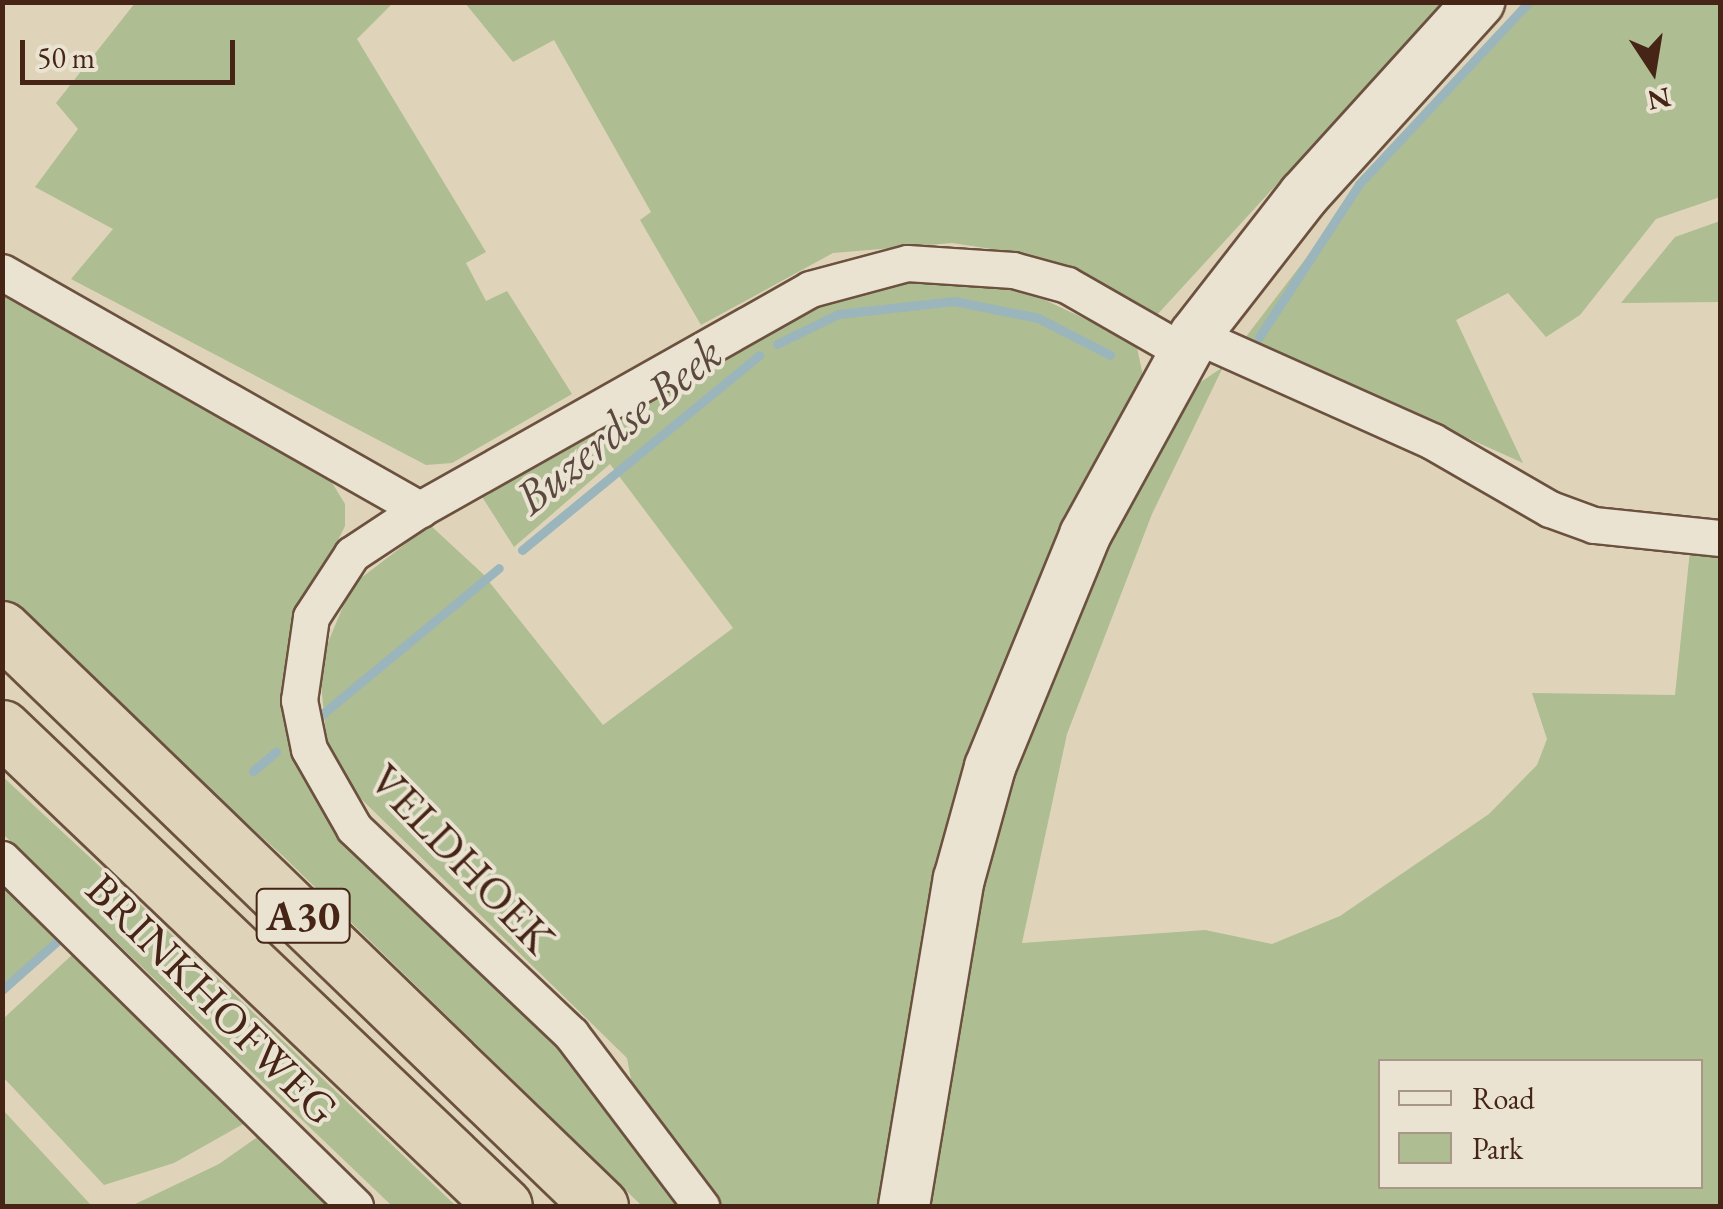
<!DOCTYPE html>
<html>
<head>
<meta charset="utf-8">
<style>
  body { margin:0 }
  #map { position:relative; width:1723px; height:1209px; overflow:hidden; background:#dfd4ba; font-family:"EB Garamond",serif }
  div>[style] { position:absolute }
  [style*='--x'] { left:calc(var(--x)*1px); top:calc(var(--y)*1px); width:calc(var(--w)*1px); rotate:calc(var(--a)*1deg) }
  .green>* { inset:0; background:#aebd92 }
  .stream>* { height:9px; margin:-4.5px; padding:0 4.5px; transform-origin:4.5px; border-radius:4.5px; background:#9bb5bc }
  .roads { filter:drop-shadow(2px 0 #6c513f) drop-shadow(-2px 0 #6c513f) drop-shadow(0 2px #6c513f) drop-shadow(0 -2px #6c513f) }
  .street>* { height:35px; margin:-17.5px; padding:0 17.5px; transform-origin:17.5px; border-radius:17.5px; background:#eae3d2 }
  .secondary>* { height:50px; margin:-25px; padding:0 25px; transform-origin:25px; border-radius:25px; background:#eae3d2 }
  .highway>* { height:55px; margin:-27.5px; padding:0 27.5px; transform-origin:27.5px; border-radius:27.5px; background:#dfd4ba }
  span { translate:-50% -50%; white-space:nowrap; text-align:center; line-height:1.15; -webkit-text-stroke:8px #eae3d2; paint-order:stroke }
  .shield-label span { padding:2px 8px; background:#eae3d2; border:2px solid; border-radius:8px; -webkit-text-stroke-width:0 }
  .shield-label { font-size:42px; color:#462516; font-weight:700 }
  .street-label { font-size:45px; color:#462516 }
  .water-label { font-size:48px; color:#5b4940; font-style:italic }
  .frame { position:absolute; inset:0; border:5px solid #462516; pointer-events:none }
  .legend { position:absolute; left:1378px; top:1059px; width:325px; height:130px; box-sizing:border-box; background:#eae3d2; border:2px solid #a89787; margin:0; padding:12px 18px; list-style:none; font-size:30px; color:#462516 }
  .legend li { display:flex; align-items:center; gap:20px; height:50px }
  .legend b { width:50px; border:2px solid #a89787 }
  .north { position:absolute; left:1603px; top:20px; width:100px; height:100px; -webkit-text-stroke:8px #eae3d2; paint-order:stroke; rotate:168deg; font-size:28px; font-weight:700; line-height:40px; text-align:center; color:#462516 }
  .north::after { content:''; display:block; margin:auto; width:35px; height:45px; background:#462516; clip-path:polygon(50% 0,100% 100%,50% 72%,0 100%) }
  .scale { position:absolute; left:20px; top:40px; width:215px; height:45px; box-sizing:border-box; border:5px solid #462516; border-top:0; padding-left:12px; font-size:30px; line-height:35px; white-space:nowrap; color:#462516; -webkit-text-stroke:8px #eae3d2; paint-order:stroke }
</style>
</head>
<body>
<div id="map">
  <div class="green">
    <div style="clip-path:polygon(135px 3px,393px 3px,357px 39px,486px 252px,466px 263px,486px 301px,507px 291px,572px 394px,452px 463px,426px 465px,71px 279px,113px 229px,35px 187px,78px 129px,56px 103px)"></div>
    <div style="clip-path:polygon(465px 3px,1443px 3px,1156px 316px,1024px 254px,952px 243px,833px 253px,701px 325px,640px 220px,651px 212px,554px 40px,513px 62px)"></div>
    <div style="clip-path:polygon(1525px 3px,1720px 3px,1720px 197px,1656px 219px,1580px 315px,1546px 337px,1508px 293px,1456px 320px,1523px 463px,1245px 338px,1369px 176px)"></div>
    <div style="clip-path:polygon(1720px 221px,1720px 302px,1621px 303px,1675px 237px)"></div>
    <div style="clip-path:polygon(904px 276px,975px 278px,1045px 300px,1136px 343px,1145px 385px,982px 724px,924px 921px,879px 1206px,714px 1206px,636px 1106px,627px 1058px,352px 790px,327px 744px,319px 664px,352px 585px,430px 525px,483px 574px,603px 725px,733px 628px,610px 464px,514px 547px,479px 492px,851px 284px)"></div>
    <div style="clip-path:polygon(3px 289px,328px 476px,345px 504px,345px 526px,303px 612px,289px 672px,346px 832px,558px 1048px,682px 1206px,642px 1206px,284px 857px,3px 603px)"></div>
    <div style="clip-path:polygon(evenodd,1223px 367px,1152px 514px,1067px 734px,1022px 943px,1205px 930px,1272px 944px,1340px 916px,1489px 814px,1537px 765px,1547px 739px,1532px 693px,1675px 695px,1691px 541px,1720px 544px,1720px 1206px,923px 1206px,977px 859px,1104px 536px,1192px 388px,1223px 367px,1380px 1062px,1700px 1062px,1700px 1186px,1380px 1186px,1380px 1062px)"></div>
    <div style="clip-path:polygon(2px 776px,123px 888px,456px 1206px,392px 1206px,3px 834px)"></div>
    <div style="clip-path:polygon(3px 883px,62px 941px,3px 996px)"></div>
    <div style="clip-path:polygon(74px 953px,245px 1123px,174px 1163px,104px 1185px,3px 1077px,3px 1019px)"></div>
    <div style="clip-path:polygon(3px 1110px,90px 1204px,91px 1206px,3px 1206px)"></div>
    <div style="clip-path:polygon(259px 1136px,331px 1206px,131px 1206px,219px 1164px)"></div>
  </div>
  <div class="stream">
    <div style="--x:1259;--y:337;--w:183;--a:-56.8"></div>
    <div style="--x:1359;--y:184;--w:249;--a:-47"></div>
    <div style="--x:777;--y:344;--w:68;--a:-26.2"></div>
    <div style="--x:838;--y:314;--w:117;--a:-6.4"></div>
    <div style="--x:954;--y:301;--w:86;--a:11.4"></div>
    <div style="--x:1038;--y:318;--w:81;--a:27.2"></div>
    <div style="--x:522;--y:550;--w:307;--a:-39.4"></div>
    <div style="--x:320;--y:716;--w:232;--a:-39.6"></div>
    <div style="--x:253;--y:771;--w:30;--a:-40"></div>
    <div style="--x:2;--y:990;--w:80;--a:-41.5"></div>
  </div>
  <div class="roads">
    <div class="street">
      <div style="--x:2;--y:272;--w:481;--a:29.6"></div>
      <div style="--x:420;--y:509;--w:448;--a:-29.4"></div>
      <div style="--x:810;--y:289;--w:100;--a:-15"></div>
      <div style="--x:907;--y:263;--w:106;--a:3.8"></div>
      <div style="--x:1013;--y:270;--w:56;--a:15.5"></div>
      <div style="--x:1067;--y:285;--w:135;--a:29.8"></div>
      <div style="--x:1195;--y:335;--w:260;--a:24.1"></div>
      <div style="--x:1432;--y:441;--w:136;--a:30"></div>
      <div style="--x:1550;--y:509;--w:47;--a:20"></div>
      <div style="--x:1594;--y:525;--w:127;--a:5.9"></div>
      <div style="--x:420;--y:509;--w:82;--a:146.5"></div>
      <div style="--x:352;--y:554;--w:75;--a:123.1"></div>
      <div style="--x:311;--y:617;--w:84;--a:98.2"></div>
      <div style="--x:299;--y:700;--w:50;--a:78.5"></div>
      <div style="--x:309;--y:749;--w:91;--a:60.3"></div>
      <div style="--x:354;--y:828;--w:299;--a:43.5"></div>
      <div style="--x:571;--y:1034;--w:216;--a:52.9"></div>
      <div style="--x:2;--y:859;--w:495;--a:44.5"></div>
    </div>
    <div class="secondary">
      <div style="--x:904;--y:1206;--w:332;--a:-80.5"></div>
      <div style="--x:959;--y:879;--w:116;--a:-74.5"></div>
      <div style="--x:990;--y:767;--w:251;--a:-67.7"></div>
      <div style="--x:1085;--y:535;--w:228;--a:-61.2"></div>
      <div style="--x:1195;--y:335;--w:177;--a:-52.1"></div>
      <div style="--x:1304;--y:195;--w:261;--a:-47.8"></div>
    </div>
    <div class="highway">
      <div style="--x:2;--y:629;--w:831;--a:43.98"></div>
      <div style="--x:2;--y:728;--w:693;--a:43.6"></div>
    </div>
  </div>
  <div class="shield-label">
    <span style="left:303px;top:916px">A30</span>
  </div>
  <div class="street-label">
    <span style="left:462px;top:859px;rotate:46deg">VELDHOEK</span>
    <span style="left:212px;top:999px;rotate:45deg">BRINKHOFWEG</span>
  </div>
  <div class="water-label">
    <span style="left:618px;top:425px;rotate:-39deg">Buzerdse Beek</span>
  </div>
  <div class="frame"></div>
  <ul class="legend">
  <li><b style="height:12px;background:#eae3d2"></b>Road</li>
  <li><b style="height:28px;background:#aebd92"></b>Park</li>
  </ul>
  <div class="north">N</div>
  <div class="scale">50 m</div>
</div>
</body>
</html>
